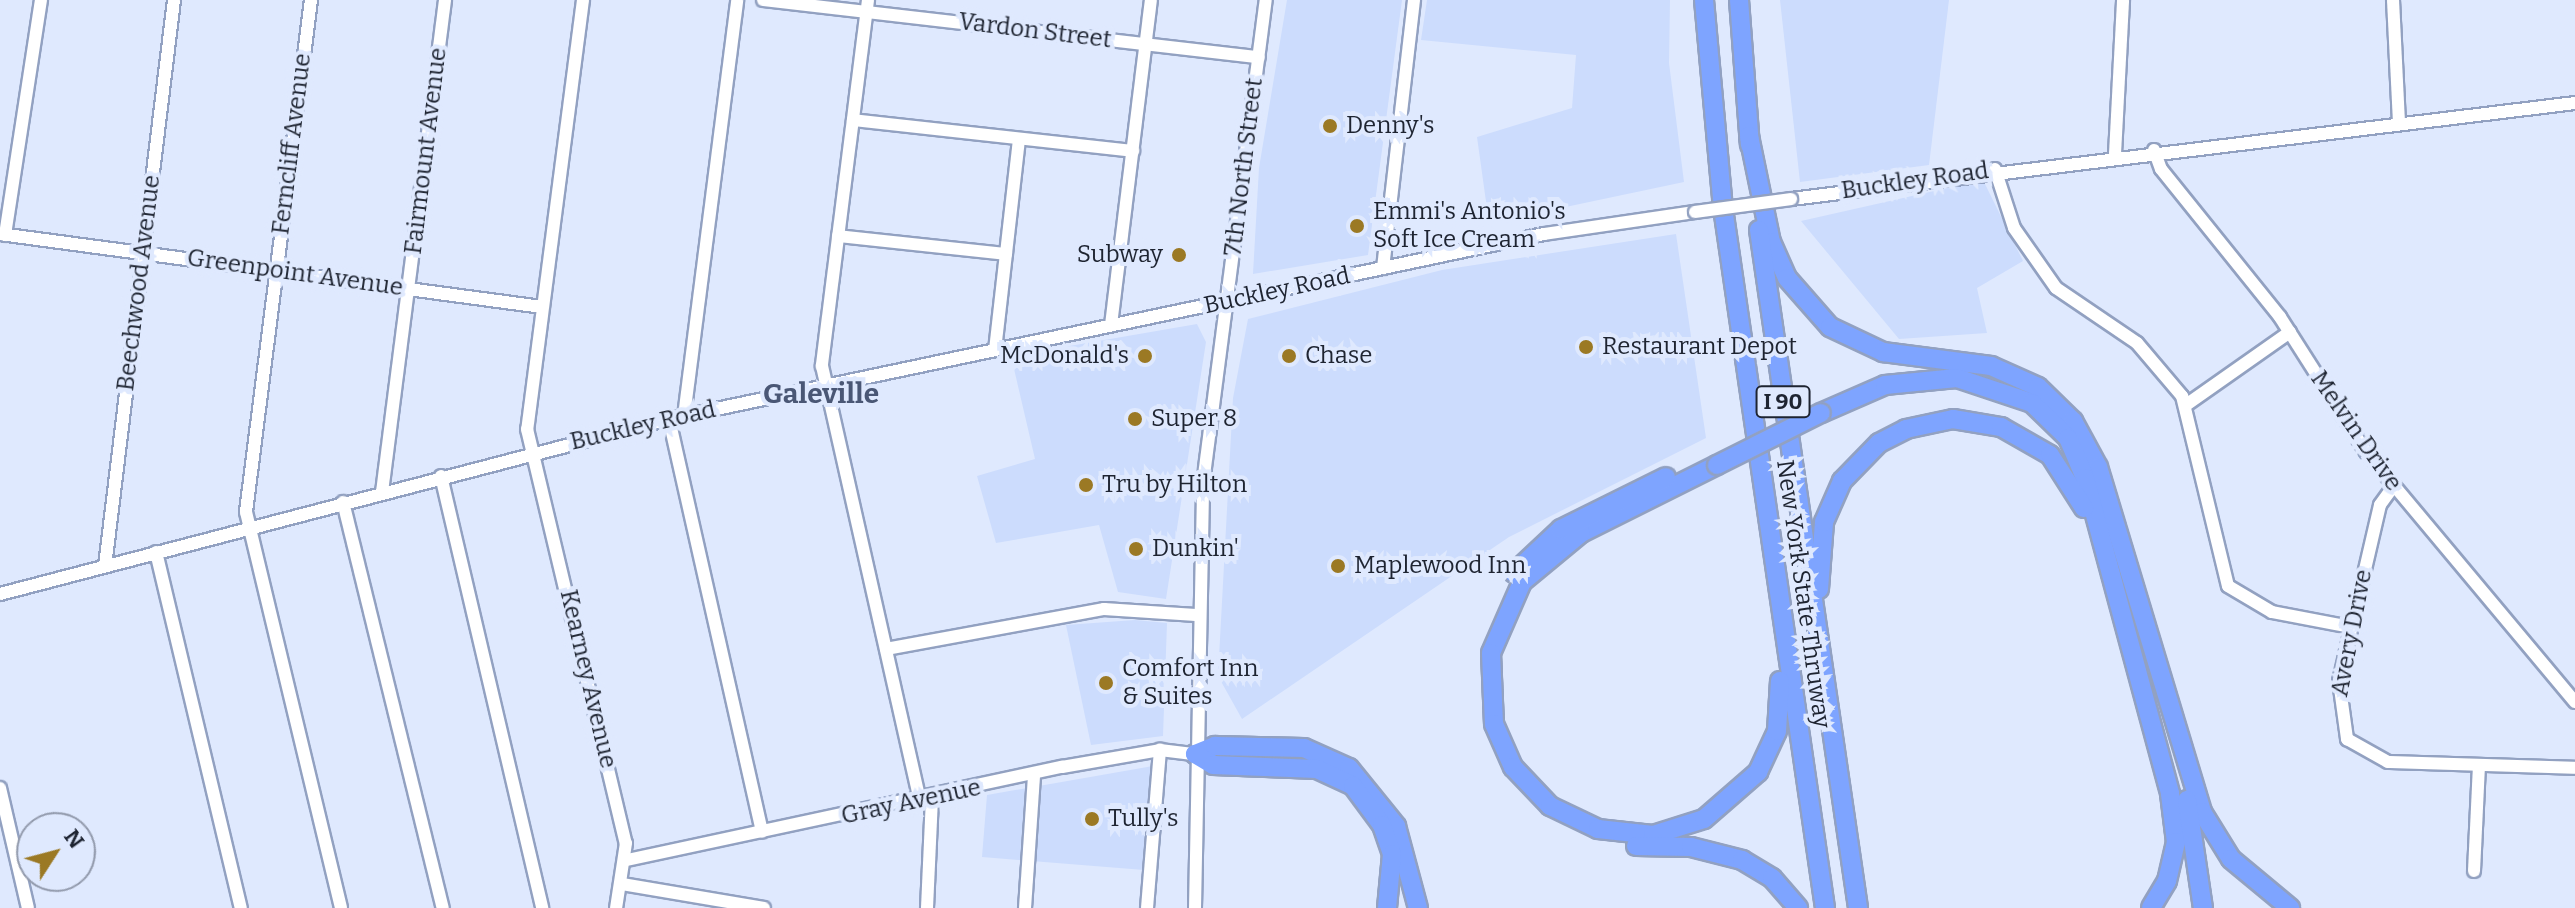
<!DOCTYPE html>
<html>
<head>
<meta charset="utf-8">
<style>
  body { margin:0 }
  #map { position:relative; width:2575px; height:908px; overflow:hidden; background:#dfe9fe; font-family:Bitter,serif }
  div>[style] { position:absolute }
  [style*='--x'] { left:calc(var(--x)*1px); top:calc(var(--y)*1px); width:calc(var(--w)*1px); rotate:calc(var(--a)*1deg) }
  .built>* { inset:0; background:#ccdcfd }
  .roads { filter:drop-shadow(2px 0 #92a1c1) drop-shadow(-2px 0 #92a1c1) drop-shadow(0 2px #92a1c1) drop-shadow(0 -2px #92a1c1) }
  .minor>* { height:12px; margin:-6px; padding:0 6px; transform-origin:6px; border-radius:6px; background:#fff }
  .highway>* { height:18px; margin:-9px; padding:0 9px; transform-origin:9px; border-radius:9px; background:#7ea4ff }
  .bridges { filter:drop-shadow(2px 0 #92a1c1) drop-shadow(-2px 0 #92a1c1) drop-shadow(0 2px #92a1c1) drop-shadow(0 -2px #92a1c1) }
  .minor-bridge>* { height:12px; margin:-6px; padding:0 6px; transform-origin:6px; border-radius:6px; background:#fff }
  .highway-bridge>* { height:18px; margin:-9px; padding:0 9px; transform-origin:9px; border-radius:9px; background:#7ea4ff }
  .dots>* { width:22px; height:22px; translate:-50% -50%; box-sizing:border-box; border:4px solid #dfe9fe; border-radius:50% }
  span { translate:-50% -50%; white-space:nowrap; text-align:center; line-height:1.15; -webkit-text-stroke:8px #dfe9fe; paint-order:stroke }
  .shield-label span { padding:2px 6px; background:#dfe9fe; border:2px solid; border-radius:6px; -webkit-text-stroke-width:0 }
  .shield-label { font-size:22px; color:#1e2431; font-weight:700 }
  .street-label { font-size:24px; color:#1e2431 }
  .poi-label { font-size:24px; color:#1e2431 }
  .left { translate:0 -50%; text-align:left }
  .right { translate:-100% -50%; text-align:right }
  .quarter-label { font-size:28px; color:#4a5775; font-weight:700 }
  .north { position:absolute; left:16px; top:812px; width:80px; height:80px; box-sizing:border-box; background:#dfe9fe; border:2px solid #929aac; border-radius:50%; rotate:54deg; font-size:22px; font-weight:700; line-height:32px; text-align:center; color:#1e2431 }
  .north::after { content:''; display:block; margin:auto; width:28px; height:36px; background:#9b7924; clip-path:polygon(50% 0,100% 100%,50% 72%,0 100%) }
</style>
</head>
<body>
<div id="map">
  <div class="built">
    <div style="clip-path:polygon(1287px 0,1402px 0,1368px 255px,1253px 274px,1259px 168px)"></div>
    <div style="clip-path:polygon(1427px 0,1670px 0,1669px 63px,1684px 182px,1489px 223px,1477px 137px,1572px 108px,1576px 55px,1421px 40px)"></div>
    <div style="clip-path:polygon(1780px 0,1949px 0,1929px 165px,1800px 182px)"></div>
    <div style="clip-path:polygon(1983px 180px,2023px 261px,1977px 288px,1987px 333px,1899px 339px,1801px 221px)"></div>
    <div style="clip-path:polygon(1676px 234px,1706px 438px,1509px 537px,1242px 719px,1218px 676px,1233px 398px,1248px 319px,1442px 270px)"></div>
    <div style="clip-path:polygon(1197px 324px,1206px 342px,1166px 599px,1118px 592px,1099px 525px,996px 543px,977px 476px,1035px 459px,1011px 356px)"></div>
    <div style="clip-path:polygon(1135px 620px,1167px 623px,1163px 736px,1091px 745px,1066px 625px)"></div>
    <div style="clip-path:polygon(1153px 766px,1144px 870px,982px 857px,987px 795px)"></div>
  </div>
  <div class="roads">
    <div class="minor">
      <div style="--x:311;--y:0;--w:516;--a:97.24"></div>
      <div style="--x:246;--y:512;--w:407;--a:76.5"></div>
      <div style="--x:583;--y:0;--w:433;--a:97.4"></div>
      <div style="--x:527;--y:429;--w:426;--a:76.6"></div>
      <div style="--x:626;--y:843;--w:66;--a:98.7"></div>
      <div style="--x:763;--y:0;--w:499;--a:6.6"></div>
      <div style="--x:868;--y:0;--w:369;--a:97.2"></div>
      <div style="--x:822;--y:366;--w:445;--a:77.3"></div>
      <div style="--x:2393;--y:0;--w:122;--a:87.2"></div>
      <div style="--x:853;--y:120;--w:282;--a:6.3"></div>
      <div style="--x:2154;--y:150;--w:20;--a:70"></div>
      <div style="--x:2161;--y:169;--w:190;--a:51.2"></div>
      <div style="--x:2280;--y:317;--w:160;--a:57.5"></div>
      <div style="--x:2366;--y:452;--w:326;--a:50.1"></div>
      <div style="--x:2115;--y:154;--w:154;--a:-87"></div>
      <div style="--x:1995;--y:169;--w:62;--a:72.1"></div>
      <div style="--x:2014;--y:228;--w:73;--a:55"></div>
      <div style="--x:2056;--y:288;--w:98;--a:34.2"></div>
      <div style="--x:2137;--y:343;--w:70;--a:49.7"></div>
      <div style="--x:2182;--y:396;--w:195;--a:76.4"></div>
      <div style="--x:2228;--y:586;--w:51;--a:30.6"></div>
      <div style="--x:2272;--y:612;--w:80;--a:10.8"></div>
      <div style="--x:1791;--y:199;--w:790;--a:-6.98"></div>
      <div style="--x:0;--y:234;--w:547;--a:7.67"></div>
      <div style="--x:5;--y:235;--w:238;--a:-81.3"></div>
      <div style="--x:838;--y:236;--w:169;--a:6.1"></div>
      <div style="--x:1383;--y:268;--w:270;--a:-83.4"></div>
      <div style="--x:1111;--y:325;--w:327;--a:-83"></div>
      <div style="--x:995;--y:350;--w:212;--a:-83.5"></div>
      <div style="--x:2186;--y:405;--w:127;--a:-35.1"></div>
      <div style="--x:684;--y:416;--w:419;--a:-82.7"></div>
      <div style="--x:669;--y:419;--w:423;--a:77.3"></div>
      <div style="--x:441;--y:476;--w:444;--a:76.8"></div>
      <div style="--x:2393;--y:487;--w:22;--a:126"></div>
      <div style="--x:2380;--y:505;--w:181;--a:103.1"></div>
      <div style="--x:2339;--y:681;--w:59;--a:82.1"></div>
      <div style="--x:2347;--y:739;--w:47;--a:29.3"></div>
      <div style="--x:2388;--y:762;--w:187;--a:1.8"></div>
      <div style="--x:382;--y:492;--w:496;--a:-82.7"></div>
      <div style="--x:343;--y:502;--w:418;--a:76.2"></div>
      <div style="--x:156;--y:552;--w:366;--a:76.6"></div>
      <div style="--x:105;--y:566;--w:570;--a:-83.05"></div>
      <div style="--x:0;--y:594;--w:692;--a:-14.66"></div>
      <div style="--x:669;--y:419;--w:894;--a:-11.94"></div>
      <div style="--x:1544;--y:234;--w:153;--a:-8.3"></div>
      <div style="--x:886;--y:649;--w:222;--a:-10.4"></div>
      <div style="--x:1104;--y:609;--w:92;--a:3.7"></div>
      <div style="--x:0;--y:788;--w:123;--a:76.9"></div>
      <div style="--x:627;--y:860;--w:445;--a:-12.1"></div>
      <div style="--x:1062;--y:767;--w:99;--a:-9.8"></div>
      <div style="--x:1160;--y:750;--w:35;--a:7"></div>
      <div style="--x:2474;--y:871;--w:105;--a:-87.3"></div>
      <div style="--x:622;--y:884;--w:144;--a:9.6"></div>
      <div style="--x:927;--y:908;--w:111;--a:-87.4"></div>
      <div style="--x:1025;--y:908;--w:132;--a:-86.1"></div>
      <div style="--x:1147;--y:908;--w:159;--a:-85.3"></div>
      <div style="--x:1195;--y:908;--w:425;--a:-88.9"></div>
      <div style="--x:1203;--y:483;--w:487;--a:-82.6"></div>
    </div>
    <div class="highway">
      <div style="--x:1704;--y:0;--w:209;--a:84.8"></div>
      <div style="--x:1723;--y:208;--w:707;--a:81.71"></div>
      <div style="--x:1739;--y:0;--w:145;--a:85.7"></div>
      <div style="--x:1749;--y:136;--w:108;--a:78.3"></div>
      <div style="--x:1771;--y:242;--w:39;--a:66"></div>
      <div style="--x:1787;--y:278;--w:65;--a:48.7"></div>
      <div style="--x:1830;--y:327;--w:59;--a:25.3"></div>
      <div style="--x:1883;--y:352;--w:109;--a:7.4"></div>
      <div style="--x:1991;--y:366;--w:51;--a:24.1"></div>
      <div style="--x:2038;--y:387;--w:49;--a:44.2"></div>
      <div style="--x:2073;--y:421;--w:52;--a:61.5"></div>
      <div style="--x:2098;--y:467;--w:360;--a:73.2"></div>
      <div style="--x:2202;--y:812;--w:55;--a:58.3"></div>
      <div style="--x:2231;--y:859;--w:77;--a:39.7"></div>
      <div style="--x:1759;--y:230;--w:685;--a:81.69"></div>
      <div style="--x:1821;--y:413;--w:70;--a:-23.6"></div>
      <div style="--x:1885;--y:385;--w:72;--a:-5.6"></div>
      <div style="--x:1957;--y:378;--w:79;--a:18.4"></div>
      <div style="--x:2032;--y:403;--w:50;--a:44.2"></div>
      <div style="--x:2068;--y:438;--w:43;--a:67"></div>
      <div style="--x:2085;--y:478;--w:327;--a:74.9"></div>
      <div style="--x:2170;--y:794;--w:48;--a:82.9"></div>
      <div style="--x:2176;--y:842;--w:40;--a:103"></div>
      <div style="--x:2167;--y:881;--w:31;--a:121"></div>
      <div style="--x:1717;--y:465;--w:152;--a:153.4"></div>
      <div style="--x:1581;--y:533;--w:77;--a:140.3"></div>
      <div style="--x:1522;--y:582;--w:77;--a:113.6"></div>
      <div style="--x:1491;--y:653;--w:71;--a:87.6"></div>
      <div style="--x:1494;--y:724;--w:47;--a:66.2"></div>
      <div style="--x:1513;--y:767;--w:54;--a:46.5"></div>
      <div style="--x:1550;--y:806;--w:53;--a:25.6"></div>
      <div style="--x:1598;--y:829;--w:55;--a:6.2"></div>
      <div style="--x:1653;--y:835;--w:53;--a:-17.4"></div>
      <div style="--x:1704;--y:819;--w:72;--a:-41"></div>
      <div style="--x:1758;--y:772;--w:45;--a:-65.1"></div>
      <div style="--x:1777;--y:731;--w:50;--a:-86.6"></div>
      <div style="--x:1514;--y:573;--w:64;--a:-43.1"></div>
      <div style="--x:1561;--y:529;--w:117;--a:-26.3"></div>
      <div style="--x:1819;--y:589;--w:67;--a:-85.7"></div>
      <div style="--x:1824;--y:522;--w:45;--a:-66.3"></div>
      <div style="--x:1842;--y:481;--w:53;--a:-45.8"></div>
      <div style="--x:1879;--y:443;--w:30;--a:-27"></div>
      <div style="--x:1906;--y:429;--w:48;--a:-12"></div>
      <div style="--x:1953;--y:419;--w:49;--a:9.5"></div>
      <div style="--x:2001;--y:427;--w:56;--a:29.7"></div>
      <div style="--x:2050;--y:455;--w:63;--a:57.3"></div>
      <div style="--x:1195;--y:754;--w:22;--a:-22"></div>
      <div style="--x:1215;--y:746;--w:89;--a:1.3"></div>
      <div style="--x:1304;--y:748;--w:49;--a:24"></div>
      <div style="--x:1349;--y:768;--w:75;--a:51"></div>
      <div style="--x:1396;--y:826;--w:85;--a:75"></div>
      <div style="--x:1195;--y:754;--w:21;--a:31"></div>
      <div style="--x:1213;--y:765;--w:104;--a:2.2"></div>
      <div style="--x:1317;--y:769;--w:40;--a:25"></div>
      <div style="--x:1353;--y:786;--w:49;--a:53.4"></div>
      <div style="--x:1382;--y:825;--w:31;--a:71"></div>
      <div style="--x:1392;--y:854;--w:54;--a:95.3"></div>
      <div style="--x:2187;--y:800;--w:109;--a:81.6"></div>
      <div style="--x:1636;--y:846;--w:55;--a:1"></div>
      <div style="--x:1691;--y:847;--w:53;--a:14.3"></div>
      <div style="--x:1742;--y:860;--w:35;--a:31"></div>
      <div style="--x:1772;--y:878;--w:40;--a:49"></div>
    </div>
  </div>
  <div class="bridges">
    <div class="minor-bridge">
      <div style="--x:1695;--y:212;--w:97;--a:-7.7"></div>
    </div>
    <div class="highway-bridge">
      <div style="--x:1717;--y:465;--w:116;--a:-26.6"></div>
    </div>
  </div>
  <div class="dots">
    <div style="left:1330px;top:126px;background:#9b7924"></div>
    <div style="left:1357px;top:226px;background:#9b7924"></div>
    <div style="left:1179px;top:255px;background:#9b7924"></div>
    <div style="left:1586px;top:347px;background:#9b7924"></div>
    <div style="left:1145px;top:356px;background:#9b7924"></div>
    <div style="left:1289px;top:356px;background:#9b7924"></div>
    <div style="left:1135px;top:419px;background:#9b7924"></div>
    <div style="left:1086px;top:485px;background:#9b7924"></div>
    <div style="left:1136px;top:549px;background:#9b7924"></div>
    <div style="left:1338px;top:566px;background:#9b7924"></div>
    <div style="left:1106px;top:683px;background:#9b7924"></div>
    <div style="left:1092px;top:819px;background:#9b7924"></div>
  </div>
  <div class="shield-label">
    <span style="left:1783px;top:402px">I 90</span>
  </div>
  <div class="street-label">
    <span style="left:1035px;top:31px;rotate:7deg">Vardon Street</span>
    <span style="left:292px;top:144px;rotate:-83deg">Ferncliff Avenue</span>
    <span style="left:426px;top:151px;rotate:-83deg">Fairmount Avenue</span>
    <span style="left:1244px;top:167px;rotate:-83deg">7th North Street</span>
    <span style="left:1915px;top:181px;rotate:-8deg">Buckley Road</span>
    <span style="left:295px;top:273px;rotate:8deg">Greenpoint Avenue</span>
    <span style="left:139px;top:283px;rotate:-83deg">Beechwood Avenue</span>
    <span style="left:1277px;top:291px;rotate:-12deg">Buckley Road</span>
    <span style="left:643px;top:426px;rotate:-13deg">Buckley Road</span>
    <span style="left:2356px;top:431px;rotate:55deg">Melvin Drive</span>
    <span style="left:1803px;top:594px;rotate:82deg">New York State Thruway</span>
    <span style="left:2352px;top:633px;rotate:-79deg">Avery Drive</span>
    <span style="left:588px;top:679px;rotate:77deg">Kearney Avenue</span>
    <span style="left:911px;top:802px;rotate:-12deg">Gray Avenue</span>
  </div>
  <div class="poi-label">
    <span class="left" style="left:1346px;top:126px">Denny's</span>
    <span class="left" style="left:1373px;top:226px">Emmi's Antonio's<br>Soft Ice Cream</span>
    <span class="right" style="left:1163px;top:255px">Subway</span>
    <span class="left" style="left:1602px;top:347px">Restaurant Depot</span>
    <span class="right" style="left:1129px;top:356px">McDonald's</span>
    <span class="left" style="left:1305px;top:356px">Chase</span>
    <span class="left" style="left:1151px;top:419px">Super 8</span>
    <span class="left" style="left:1102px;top:485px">Tru by Hilton</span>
    <span class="left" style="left:1152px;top:549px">Dunkin'</span>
    <span class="left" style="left:1354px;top:566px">Maplewood Inn</span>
    <span class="left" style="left:1122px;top:683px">Comfort Inn<br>&amp; Suites</span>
    <span class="left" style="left:1108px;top:819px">Tully's</span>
  </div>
  <div class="quarter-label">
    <span style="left:821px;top:394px">Galeville</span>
  </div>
  <div class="north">N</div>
</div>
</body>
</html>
